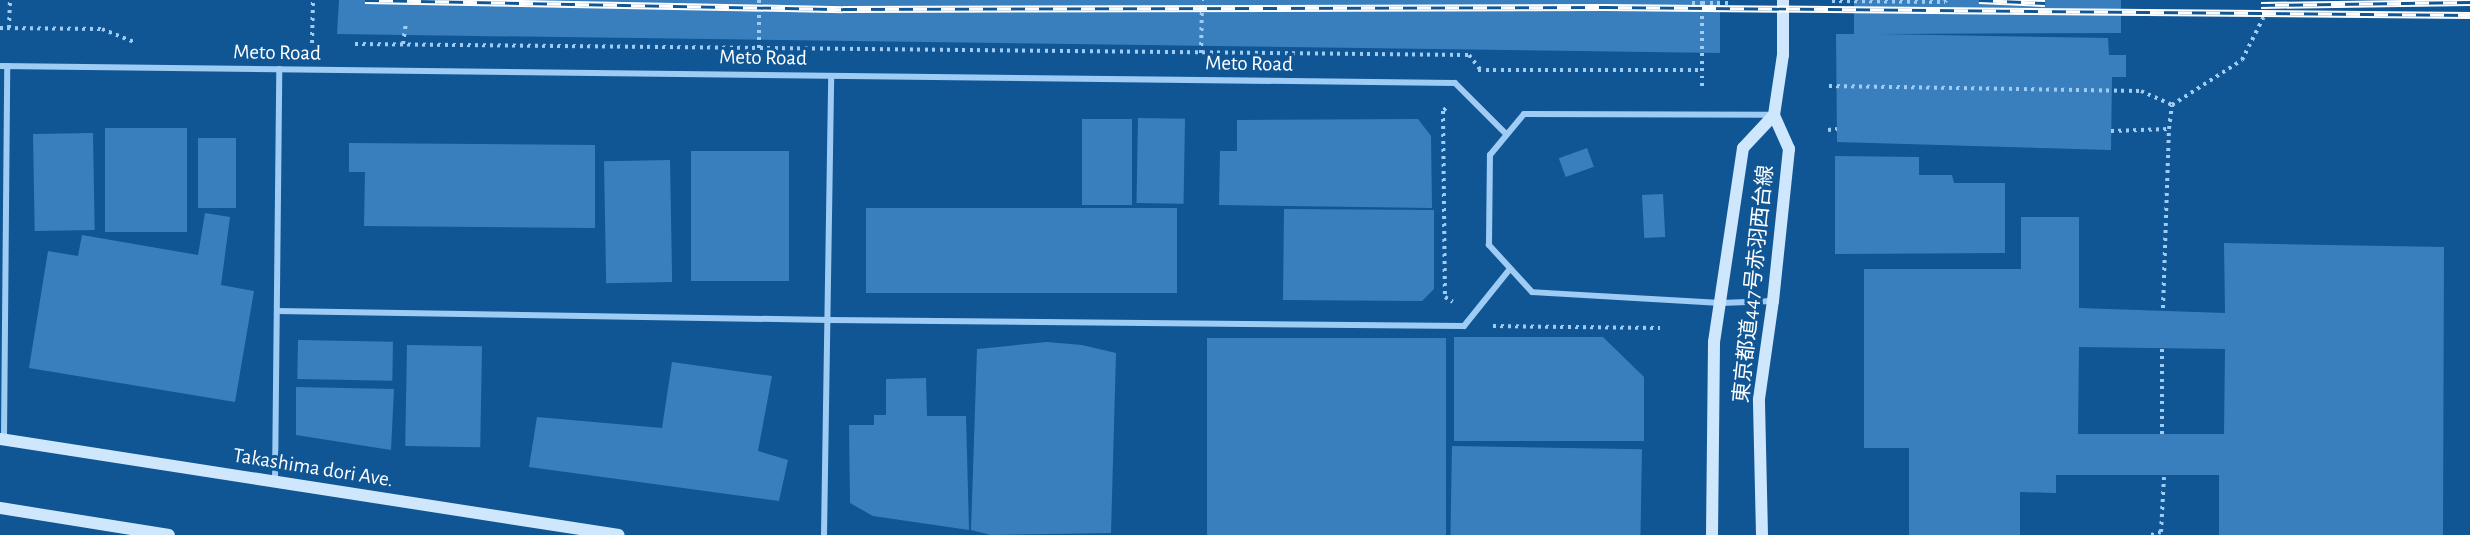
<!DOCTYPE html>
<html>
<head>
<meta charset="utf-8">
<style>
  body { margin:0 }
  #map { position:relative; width:2470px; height:535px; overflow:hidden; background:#105695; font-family:"Alegreya Sans","Noto Sans JP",sans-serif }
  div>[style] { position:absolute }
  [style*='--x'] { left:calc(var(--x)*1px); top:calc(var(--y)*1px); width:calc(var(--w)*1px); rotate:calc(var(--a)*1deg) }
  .building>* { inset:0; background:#397fbe; transform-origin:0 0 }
  .path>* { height:4px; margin-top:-2px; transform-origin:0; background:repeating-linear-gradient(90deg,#9fccf4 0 3px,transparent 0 7.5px) }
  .street>* { height:6px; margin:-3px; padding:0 3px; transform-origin:3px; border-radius:3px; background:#9fccf4 }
  .secondary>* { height:12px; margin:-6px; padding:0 6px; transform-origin:6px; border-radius:6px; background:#cee7fd }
  .rail>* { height:7px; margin-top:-3.5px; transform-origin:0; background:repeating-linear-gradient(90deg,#105695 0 14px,#fff 0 28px); box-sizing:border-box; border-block:2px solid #fff }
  span { translate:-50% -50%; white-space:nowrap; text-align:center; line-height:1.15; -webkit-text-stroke:6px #105695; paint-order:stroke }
  .street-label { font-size:21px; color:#fff }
</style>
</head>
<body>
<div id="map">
  <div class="building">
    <div style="clip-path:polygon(339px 0,1720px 0,1720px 53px,337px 34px)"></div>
    <div style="clip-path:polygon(1854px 0,2121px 0,2121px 33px,1879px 34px,2108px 38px,2109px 55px,2126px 55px,2126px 77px,2112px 77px,2111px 150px,1837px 142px,1836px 34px,1854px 34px)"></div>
    <div style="left:1138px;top:118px;width:47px;height:85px;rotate:1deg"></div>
    <div style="left:1082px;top:119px;width:50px;height:86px"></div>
    <div style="clip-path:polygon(1418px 119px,1431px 136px,1432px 208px,1219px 205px,1220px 151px,1237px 151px,1237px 120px)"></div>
    <div style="left:187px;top:128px;width:104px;height:82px;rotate:90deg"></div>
    <div style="left:93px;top:133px;width:97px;height:60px;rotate:89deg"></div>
    <div style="left:198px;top:138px;width:38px;height:70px"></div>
    <div style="clip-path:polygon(349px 143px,595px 145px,595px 228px,364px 226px,365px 172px,349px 172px)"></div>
    <div style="left:1587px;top:148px;width:20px;height:30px;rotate:70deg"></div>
    <div style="left:691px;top:151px;width:98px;height:130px"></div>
    <div style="clip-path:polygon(1835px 156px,1919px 157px,1919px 175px,1952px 175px,1954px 183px,2005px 183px,2005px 253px,1835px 254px)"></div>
    <div style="left:670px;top:160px;width:122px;height:66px;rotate:89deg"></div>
    <div style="left:1663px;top:194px;width:43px;height:21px;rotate:87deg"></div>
    <div style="left:866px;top:208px;width:311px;height:85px"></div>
    <div style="clip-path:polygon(1284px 209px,1434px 210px,1434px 289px,1422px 301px,1283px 300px)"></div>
    <div style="clip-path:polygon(205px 213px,230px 217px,221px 285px,254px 291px,235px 402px,29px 368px,48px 251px,78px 256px,82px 235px,198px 255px)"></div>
    <div style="clip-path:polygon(evenodd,2021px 217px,2079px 217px,2079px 308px,2225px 313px,2224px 243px,2444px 247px,2443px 535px,2219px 535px,2219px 475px,2056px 475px,2056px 493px,2020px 492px,2020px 535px,1909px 535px,1909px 448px,1864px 448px,1864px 269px,2021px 269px,2021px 217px,2079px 347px,2225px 349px,2224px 434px,2078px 434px,2079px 347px)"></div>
    <div style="clip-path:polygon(1454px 337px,1603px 337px,1644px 377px,1644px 441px,1454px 441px)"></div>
    <div style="left:1207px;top:338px;width:239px;height:197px"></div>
    <div style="left:298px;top:340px;width:95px;height:39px;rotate:1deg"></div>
    <div style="clip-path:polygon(1047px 342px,1082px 345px,1116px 353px,1111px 533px,991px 535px,971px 530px,977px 349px)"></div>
    <div style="left:407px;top:345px;width:75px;height:101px;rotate:1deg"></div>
    <div style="clip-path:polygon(672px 362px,772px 376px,758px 451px,788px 460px,779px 501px,529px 467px,537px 417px,662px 428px)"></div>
    <div style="clip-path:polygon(926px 378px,927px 416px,966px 416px,969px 530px,873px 516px,850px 503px,849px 425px,874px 425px,874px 415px,886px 415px,886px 379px)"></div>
    <div style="clip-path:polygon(296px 387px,394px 389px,391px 450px,296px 435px)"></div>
    <div style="left:1452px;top:446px;width:190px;height:89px;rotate:1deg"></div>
  </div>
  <div class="path">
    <div style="--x:759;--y:0;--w:48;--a:90"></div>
    <div style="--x:1832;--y:1;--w:113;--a:0.5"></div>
    <div style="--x:1945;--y:2;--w:2;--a:-63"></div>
    <div style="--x:1692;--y:3;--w:10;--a:0"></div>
    <div style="--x:0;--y:28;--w:102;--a:0.6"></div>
    <div style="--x:102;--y:29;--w:35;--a:22"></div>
    <div style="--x:9;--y:28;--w:28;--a:-88"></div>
    <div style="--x:312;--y:43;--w:43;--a:-88.7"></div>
    <div style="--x:355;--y:44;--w:1114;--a:0.57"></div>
    <div style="--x:1469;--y:55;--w:18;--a:52"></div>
    <div style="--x:403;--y:44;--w:22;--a:-82"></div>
    <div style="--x:1201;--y:53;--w:53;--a:-88.9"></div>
    <div style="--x:1478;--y:70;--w:224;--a:0"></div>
    <div style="--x:1702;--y:86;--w:83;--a:-90"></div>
    <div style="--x:1702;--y:3;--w:29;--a:0"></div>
    <div style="--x:1829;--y:86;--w:312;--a:0.9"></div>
    <div style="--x:2141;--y:91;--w:34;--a:24"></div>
    <div style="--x:1446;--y:108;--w:4;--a:135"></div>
    <div style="--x:1443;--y:111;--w:186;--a:89.4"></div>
    <div style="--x:1445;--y:297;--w:9;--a:32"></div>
    <div style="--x:1828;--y:130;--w:9;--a:-6"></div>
    <div style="--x:2111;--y:131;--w:58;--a:-2"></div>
    <div style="--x:2163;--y:308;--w:179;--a:-88.1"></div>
    <div style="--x:2169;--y:129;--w:24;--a:-83"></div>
    <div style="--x:2172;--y:105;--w:83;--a:-32.7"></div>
    <div style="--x:2242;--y:60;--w:67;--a:-63.4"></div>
    <div style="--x:1493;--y:326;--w:167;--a:0.7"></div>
    <div style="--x:2162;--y:349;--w:85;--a:90"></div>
    <div style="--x:2151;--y:535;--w:10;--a:-17"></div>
    <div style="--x:2161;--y:532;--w:55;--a:-86.9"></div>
  </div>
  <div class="street">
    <div style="--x:0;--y:66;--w:1455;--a:0.67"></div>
    <div style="--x:1455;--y:83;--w:71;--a:45"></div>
    <div style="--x:1773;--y:301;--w:52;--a:177.8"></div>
    <div style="--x:1721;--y:303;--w:189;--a:-176.7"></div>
    <div style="--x:1532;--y:292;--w:64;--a:-132.5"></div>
    <div style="--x:1489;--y:245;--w:90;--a:-89.4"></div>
    <div style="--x:1490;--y:155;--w:53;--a:-50.3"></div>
    <div style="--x:1524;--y:114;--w:249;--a:0.2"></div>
    <div style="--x:277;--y:311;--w:552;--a:0.93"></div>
    <div style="--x:829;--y:320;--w:635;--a:0.54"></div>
    <div style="--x:1464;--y:326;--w:72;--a:-51.2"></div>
    <div style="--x:4;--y:439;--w:373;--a:-89.5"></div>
    <div style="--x:275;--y:481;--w:412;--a:-89.4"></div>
    <div style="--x:824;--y:535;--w:459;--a:-89.1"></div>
  </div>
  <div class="secondary">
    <div style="--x:1774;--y:115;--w:61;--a:-81.5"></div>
    <div style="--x:1783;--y:55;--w:55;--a:-90"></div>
    <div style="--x:0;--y:439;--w:626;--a:8.82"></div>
    <div style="--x:0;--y:508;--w:171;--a:9.1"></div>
    <div style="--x:1712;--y:535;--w:193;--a:-89.4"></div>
    <div style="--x:1714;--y:342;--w:196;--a:-81.5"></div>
    <div style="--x:1743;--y:148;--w:45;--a:-46.8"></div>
    <div style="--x:1762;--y:535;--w:136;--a:-91.3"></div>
    <div style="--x:1759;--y:399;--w:99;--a:-81.9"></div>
    <div style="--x:1773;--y:301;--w:153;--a:-84"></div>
    <div style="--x:1789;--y:149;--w:37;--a:-114"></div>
  </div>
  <div class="rail">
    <div style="--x:365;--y:0;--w:478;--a:1.1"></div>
    <div style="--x:843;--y:9;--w:761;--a:-0.15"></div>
    <div style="--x:1604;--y:7;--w:866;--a:0.53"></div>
    <div style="--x:1979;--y:0;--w:66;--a:2.6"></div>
    <div style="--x:2261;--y:5;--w:209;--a:-0.8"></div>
  </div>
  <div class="street-label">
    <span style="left:277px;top:53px;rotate:1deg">Meto Road</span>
    <span style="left:763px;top:58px;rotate:1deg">Meto Road</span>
    <span style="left:1249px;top:64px;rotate:1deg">Meto Road</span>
    <span style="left:1754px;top:284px;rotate:-84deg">東京都道447号赤羽西台線</span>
    <span style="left:313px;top:468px;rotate:9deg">Takashima dori Ave.</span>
  </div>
</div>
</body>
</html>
